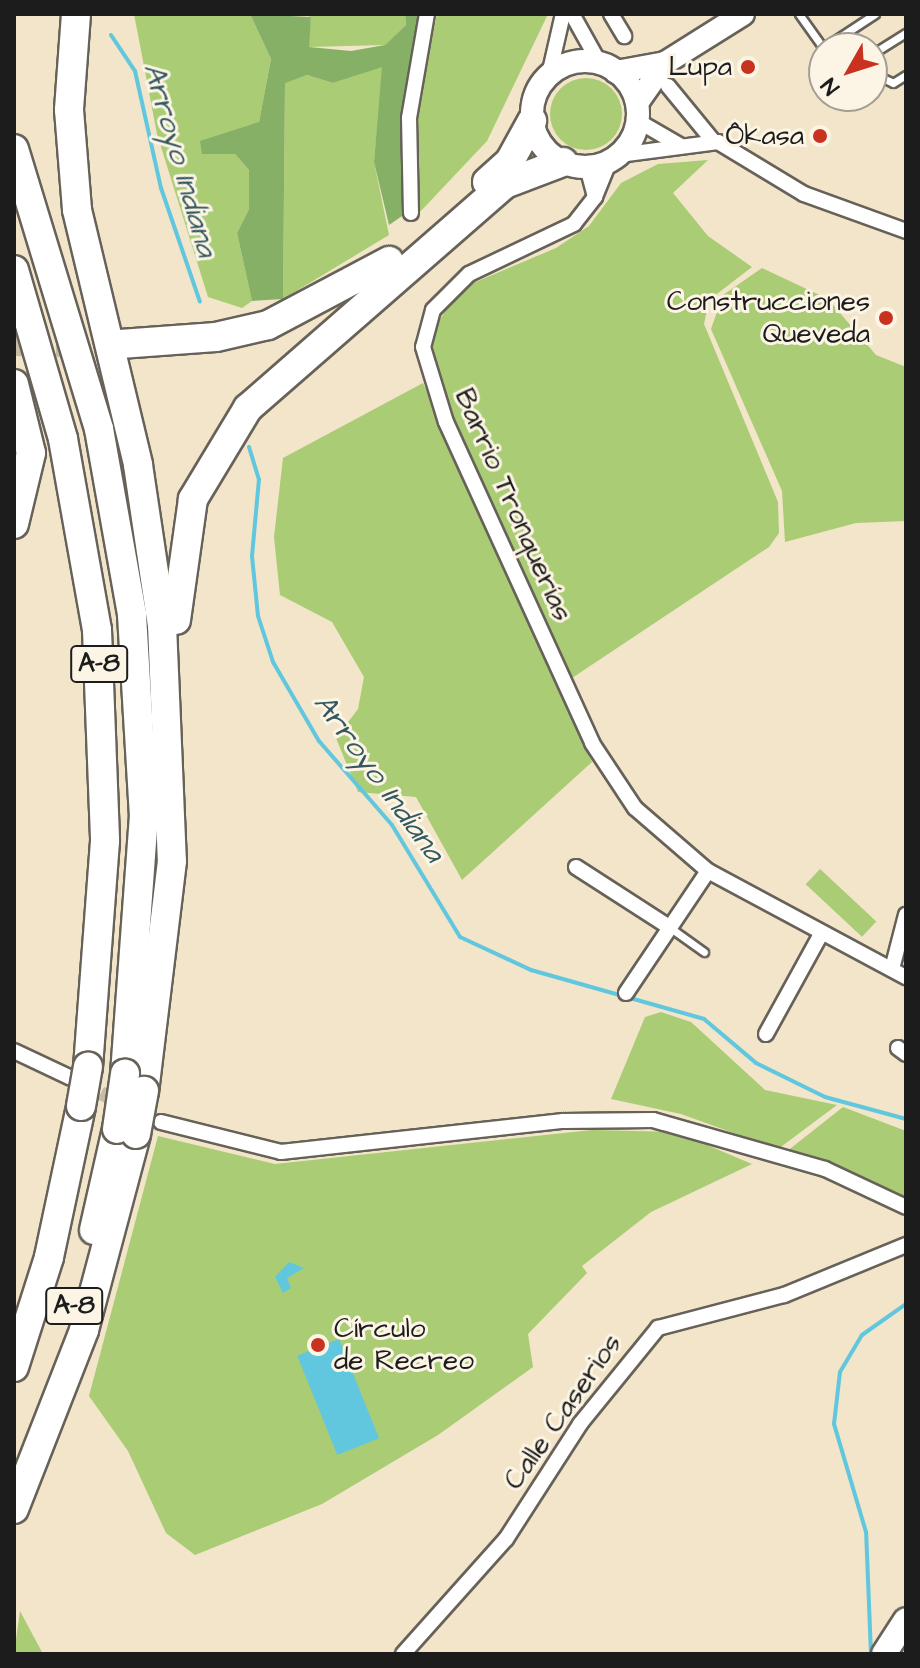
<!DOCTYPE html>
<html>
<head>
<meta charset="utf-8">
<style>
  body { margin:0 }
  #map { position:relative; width:920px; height:1668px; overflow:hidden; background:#f2e5c9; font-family:"Architects Daughter",sans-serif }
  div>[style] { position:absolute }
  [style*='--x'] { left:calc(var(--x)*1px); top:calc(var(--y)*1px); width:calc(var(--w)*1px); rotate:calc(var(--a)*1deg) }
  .green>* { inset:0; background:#a9cc75; transform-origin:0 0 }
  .round { border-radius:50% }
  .forest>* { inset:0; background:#86b066 }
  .water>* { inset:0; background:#61c7de; transform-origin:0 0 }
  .stream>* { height:4px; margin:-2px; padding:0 2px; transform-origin:2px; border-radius:2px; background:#61c7de }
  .street-tunnel>* { height:14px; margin-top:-7px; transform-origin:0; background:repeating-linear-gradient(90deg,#c7bda6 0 14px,transparent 0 21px) }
  .highway-tunnel>* { height:28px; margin-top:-14px; transform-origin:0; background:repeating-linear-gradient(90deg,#c7bda6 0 28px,transparent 0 42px) }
  .roads { filter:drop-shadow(2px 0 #676259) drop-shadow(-2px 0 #676259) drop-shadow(0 2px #676259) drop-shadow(0 -2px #676259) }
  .lane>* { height:7px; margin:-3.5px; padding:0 3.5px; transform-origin:3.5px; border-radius:3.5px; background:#fff }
  .street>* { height:14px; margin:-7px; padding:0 7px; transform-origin:7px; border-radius:7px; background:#fff }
  .secondary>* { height:22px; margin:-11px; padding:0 11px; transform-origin:11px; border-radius:11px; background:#fff }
  .secondary>.ring { margin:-11px; padding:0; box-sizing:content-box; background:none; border:22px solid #fff; border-radius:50% }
  .primary>* { height:24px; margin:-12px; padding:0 12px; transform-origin:12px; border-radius:12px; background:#fff }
  .highway>* { height:28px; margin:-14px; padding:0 14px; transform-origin:14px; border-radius:14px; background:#fff }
  .bridges { filter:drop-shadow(2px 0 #676259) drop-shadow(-2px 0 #676259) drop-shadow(0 2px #676259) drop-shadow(0 -2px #676259) }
  .highway-bridge>* { height:28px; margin:-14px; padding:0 14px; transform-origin:14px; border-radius:14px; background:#fff }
  .dots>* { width:22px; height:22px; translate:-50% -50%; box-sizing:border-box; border:4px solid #fcf5e5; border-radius:50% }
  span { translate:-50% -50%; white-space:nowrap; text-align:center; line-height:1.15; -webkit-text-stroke:6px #fcf5e5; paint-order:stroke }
  .shield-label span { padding:2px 6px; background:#fcf5e5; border:2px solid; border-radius:6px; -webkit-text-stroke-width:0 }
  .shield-label { font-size:26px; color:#1c1c1c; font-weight:700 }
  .poi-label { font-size:28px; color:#1c1c1c }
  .right { translate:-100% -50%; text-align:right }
  .left { translate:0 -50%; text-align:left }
  .street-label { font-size:28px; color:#1c1c1c }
  .water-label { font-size:30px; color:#345860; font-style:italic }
  .frame { position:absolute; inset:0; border:16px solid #1c1c1c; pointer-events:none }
  .north { position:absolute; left:808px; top:32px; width:80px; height:80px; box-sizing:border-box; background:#fcf5e5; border:2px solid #a29e95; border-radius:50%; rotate:231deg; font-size:22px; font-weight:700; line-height:32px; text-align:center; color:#1c1c1c }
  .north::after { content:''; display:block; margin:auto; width:28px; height:36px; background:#c8321e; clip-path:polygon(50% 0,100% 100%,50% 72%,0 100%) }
</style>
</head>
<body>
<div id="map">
  <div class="green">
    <div style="clip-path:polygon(134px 14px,250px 14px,271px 59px,259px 122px,202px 154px,235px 154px,249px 170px,249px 209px,237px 233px,252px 301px,242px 308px,208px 297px,157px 134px)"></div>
    <div style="clip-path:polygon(302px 14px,405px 14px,406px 25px,385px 45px,308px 47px,311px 17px)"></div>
    <div style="clip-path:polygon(437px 14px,548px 14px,487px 141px,419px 213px,414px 123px)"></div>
    <div style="clip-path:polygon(383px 66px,374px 162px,389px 235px,283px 299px,285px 82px,307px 75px,333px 83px)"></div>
    <div class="round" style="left:550px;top:78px;width:72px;height:72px"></div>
    <div style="clip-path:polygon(708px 160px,673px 193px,708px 236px,752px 267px,709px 300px,704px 324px,778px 502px,779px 533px,769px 547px,569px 680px,435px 383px,427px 340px,459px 289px,556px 248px,589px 226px,621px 183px,658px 164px)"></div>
    <div style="clip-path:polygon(762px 268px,828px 299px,876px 355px,906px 367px,906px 521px,856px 523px,785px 542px,782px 491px,711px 329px,723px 295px)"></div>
    <div style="clip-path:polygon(423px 383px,592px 762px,462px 880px,416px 797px,358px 792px,336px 738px,358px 709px,364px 677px,332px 622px,280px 595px,274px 537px,283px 458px)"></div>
    <div style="left:820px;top:869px;width:77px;height:21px;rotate:43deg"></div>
    <div style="clip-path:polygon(661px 1012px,691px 1022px,765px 1090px,837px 1105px,778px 1149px,681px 1114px,611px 1099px,645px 1017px)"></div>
    <div style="clip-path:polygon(843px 1107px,906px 1131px,906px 1199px,786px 1152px)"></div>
    <div style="clip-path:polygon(592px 1130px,676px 1132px,752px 1164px,651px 1212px,582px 1266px,587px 1273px,528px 1334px,533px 1367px,438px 1435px,322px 1504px,195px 1555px,166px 1533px,128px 1451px,89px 1396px,158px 1136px,275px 1164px)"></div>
    <div style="clip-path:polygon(20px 1611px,43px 1654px,14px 1654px)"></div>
  </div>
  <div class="forest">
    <div style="clip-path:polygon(250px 14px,311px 17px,309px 47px,351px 51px,385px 45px,406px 25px,405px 14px,423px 14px,404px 120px,405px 214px,389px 225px,374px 162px,382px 67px,333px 83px,307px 75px,285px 83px,283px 299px,252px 301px,237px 233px,249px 209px,249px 170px,235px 154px,202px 154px,200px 141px,259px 122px,271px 59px)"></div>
  </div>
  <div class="water">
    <div style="clip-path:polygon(289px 1262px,304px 1268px,287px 1278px,291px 1288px,283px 1293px,275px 1277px)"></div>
    <div style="left:339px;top:1339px;width:107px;height:45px;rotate:68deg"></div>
  </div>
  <div class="stream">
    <div style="--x:111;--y:35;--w:43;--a:56.3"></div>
    <div style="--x:135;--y:71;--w:120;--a:77.5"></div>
    <div style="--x:161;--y:188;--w:120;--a:71.1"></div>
    <div style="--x:249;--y:447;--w:34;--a:73"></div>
    <div style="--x:259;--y:479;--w:77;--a:95.2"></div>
    <div style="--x:252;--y:556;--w:60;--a:84.3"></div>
    <div style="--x:258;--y:616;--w:48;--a:71.9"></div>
    <div style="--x:273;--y:662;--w:91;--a:59.8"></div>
    <div style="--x:319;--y:741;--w:111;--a:49"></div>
    <div style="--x:392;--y:825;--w:131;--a:58.7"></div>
    <div style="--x:460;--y:937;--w:78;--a:24.9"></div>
    <div style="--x:531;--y:970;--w:180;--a:15.8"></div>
    <div style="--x:704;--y:1019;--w:68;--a:40.2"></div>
    <div style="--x:756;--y:1063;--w:77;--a:26.2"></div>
    <div style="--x:825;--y:1097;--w:84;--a:15.2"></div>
    <div style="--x:871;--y:1654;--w:122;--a:-92.3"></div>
    <div style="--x:866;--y:1532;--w:113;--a:-106.5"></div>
    <div style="--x:834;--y:1424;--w:52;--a:-83.4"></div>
    <div style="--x:840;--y:1372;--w:43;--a:-59.3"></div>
    <div style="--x:862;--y:1335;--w:54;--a:-35.2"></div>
  </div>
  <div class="street-tunnel">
    <div style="--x:82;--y:1084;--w:88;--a:25.7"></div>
  </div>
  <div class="highway-tunnel">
    <div style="--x:14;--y:342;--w:106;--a:1.1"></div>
  </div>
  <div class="roads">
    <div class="lane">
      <div style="--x:799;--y:14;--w:43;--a:54.5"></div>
      <div style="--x:823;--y:48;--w:62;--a:-33.2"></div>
      <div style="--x:872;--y:54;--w:40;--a:-32"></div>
      <div style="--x:872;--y:73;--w:23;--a:25"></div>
      <div style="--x:893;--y:83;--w:15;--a:-32"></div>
      <div style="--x:669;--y:927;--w:43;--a:35.5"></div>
    </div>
    <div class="street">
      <div style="--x:572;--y:14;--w:57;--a:60.8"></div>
      <div style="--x:611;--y:14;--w:26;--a:59"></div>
      <div style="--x:549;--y:75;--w:63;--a:-77.1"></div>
      <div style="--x:668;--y:86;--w:72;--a:50.6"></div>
      <div style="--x:638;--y:121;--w:50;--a:30.2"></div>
      <div style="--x:619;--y:155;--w:100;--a:-7.5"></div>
      <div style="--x:718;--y:142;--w:100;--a:31.2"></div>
      <div style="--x:804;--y:194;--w:109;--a:19.9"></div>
      <div style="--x:587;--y:167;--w:31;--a:75"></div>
      <div style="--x:595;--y:197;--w:38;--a:-68"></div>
      <div style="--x:595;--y:197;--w:34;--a:128"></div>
      <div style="--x:574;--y:224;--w:116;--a:154.5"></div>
      <div style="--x:469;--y:274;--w:51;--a:135"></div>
      <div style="--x:433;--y:310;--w:38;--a:105"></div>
      <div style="--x:423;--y:347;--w:78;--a:73"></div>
      <div style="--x:446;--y:422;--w:353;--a:65.5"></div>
      <div style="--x:592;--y:743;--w:78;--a:56.5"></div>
      <div style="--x:635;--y:808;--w:96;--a:40.8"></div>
      <div style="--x:708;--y:871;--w:225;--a:28.2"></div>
      <div style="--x:411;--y:213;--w:95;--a:-91.2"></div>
      <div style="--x:409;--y:118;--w:106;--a:-80.2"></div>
      <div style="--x:576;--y:867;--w:111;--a:32.8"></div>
      <div style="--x:892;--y:969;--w:56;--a:-75.5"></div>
      <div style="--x:626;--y:993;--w:147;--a:-56.1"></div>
      <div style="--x:766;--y:1034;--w:114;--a:-61.2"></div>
      <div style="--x:898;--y:1048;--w:10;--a:37"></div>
      <div style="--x:14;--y:1051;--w:63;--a:25.3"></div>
      <div style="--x:161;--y:1122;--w:124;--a:14"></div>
      <div style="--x:281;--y:1152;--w:284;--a:-6.3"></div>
      <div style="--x:563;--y:1121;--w:90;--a:-0.6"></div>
      <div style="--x:653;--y:1120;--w:179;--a:15.9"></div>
      <div style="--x:825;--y:1169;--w:89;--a:25.1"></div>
      <div style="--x:403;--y:1654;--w:154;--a:-48.2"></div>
      <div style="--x:506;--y:1539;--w:137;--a:-57.2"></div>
      <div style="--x:580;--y:1424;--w:124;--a:-50.9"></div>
      <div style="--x:658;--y:1328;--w:130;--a:-14.7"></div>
      <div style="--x:784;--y:1295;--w:132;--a:-22.3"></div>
    </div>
    <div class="secondary">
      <div class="ring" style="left:532px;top:61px;width:84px;height:84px"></div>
      <div style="--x:616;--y:72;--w:50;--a:-10.4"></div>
      <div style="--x:637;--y:103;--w:49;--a:-55"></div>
      <div style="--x:665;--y:63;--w:92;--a:-32.1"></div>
    </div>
    <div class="primary">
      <div style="--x:884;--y:1654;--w:40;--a:-57.1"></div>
    </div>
    <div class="highway">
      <div style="--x:76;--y:14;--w:96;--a:94.2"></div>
      <div style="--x:69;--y:110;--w:100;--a:85.4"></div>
      <div style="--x:77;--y:210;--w:262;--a:76.5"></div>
      <div style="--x:138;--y:465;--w:162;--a:81.5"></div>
      <div style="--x:162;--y:625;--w:236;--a:87.6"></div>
      <div style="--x:172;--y:861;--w:232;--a:96.9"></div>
      <div style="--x:14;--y:149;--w:293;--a:73.1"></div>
      <div style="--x:99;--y:429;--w:189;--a:79.9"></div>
      <div style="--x:132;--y:615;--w:200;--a:86.6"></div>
      <div style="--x:144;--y:815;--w:260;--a:94.2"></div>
      <div style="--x:487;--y:182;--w:31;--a:-42"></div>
      <div style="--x:510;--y:161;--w:46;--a:-61.2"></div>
      <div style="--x:14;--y:270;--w:176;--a:73.8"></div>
      <div style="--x:63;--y:439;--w:194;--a:79.9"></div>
      <div style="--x:97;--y:630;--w:211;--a:87.8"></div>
      <div style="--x:105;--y:841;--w:227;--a:94.3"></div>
      <div style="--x:120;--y:344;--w:96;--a:-4.2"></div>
      <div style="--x:216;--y:337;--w:53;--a:-13"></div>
      <div style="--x:268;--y:325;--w:137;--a:-27.9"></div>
      <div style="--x:14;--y:384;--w:71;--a:76.2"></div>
      <div style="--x:31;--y:453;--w:73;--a:103.5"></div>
      <div style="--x:176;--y:620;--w:122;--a:-82"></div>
      <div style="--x:193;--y:499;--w:106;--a:-58.9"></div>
      <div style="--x:248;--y:408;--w:341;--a:-41.1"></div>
      <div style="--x:505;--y:184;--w:62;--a:-20.8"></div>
      <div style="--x:94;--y:1230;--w:104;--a:-77.2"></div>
      <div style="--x:14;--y:1367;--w:115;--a:-72.3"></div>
      <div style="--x:49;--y:1257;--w:154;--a:-78"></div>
      <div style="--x:14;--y:1509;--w:192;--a:-68.6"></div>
      <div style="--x:84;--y:1330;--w:203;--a:-75.1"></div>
    </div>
  </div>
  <div class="bridges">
    <div class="highway-bridge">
      <div style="--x:81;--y:1106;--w:40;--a:-80"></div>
      <div style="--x:117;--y:1129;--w:56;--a:-81.7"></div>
      <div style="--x:136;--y:1134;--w:44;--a:-79.5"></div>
    </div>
  </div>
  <div class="dots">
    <div style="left:748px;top:67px;background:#c8321e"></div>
    <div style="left:820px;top:136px;background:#c8321e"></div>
    <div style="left:886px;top:318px;background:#c8321e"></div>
    <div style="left:318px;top:1345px;background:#c8321e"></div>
  </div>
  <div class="shield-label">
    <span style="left:99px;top:664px">A-8</span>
    <span style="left:74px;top:1306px">A-8</span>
  </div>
  <div class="poi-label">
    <span class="right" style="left:732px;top:67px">Lupa</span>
    <span class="right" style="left:804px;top:136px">Ôkasa</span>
    <span class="right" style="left:870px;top:318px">Construcciones<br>Queveda</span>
    <span class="left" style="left:334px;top:1345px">Círculo<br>de Recreo</span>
  </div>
  <div class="street-label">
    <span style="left:513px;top:505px;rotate:66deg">Barrio Tronquerías</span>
    <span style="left:563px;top:1412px;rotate:-55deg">Calle Caserios</span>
  </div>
  <div class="water-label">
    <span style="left:180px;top:160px;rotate:74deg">Arroyo Indiana</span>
    <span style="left:379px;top:778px;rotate:54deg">Arroyo Indiana</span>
  </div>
  <div class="frame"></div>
  <div class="north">N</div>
</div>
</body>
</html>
